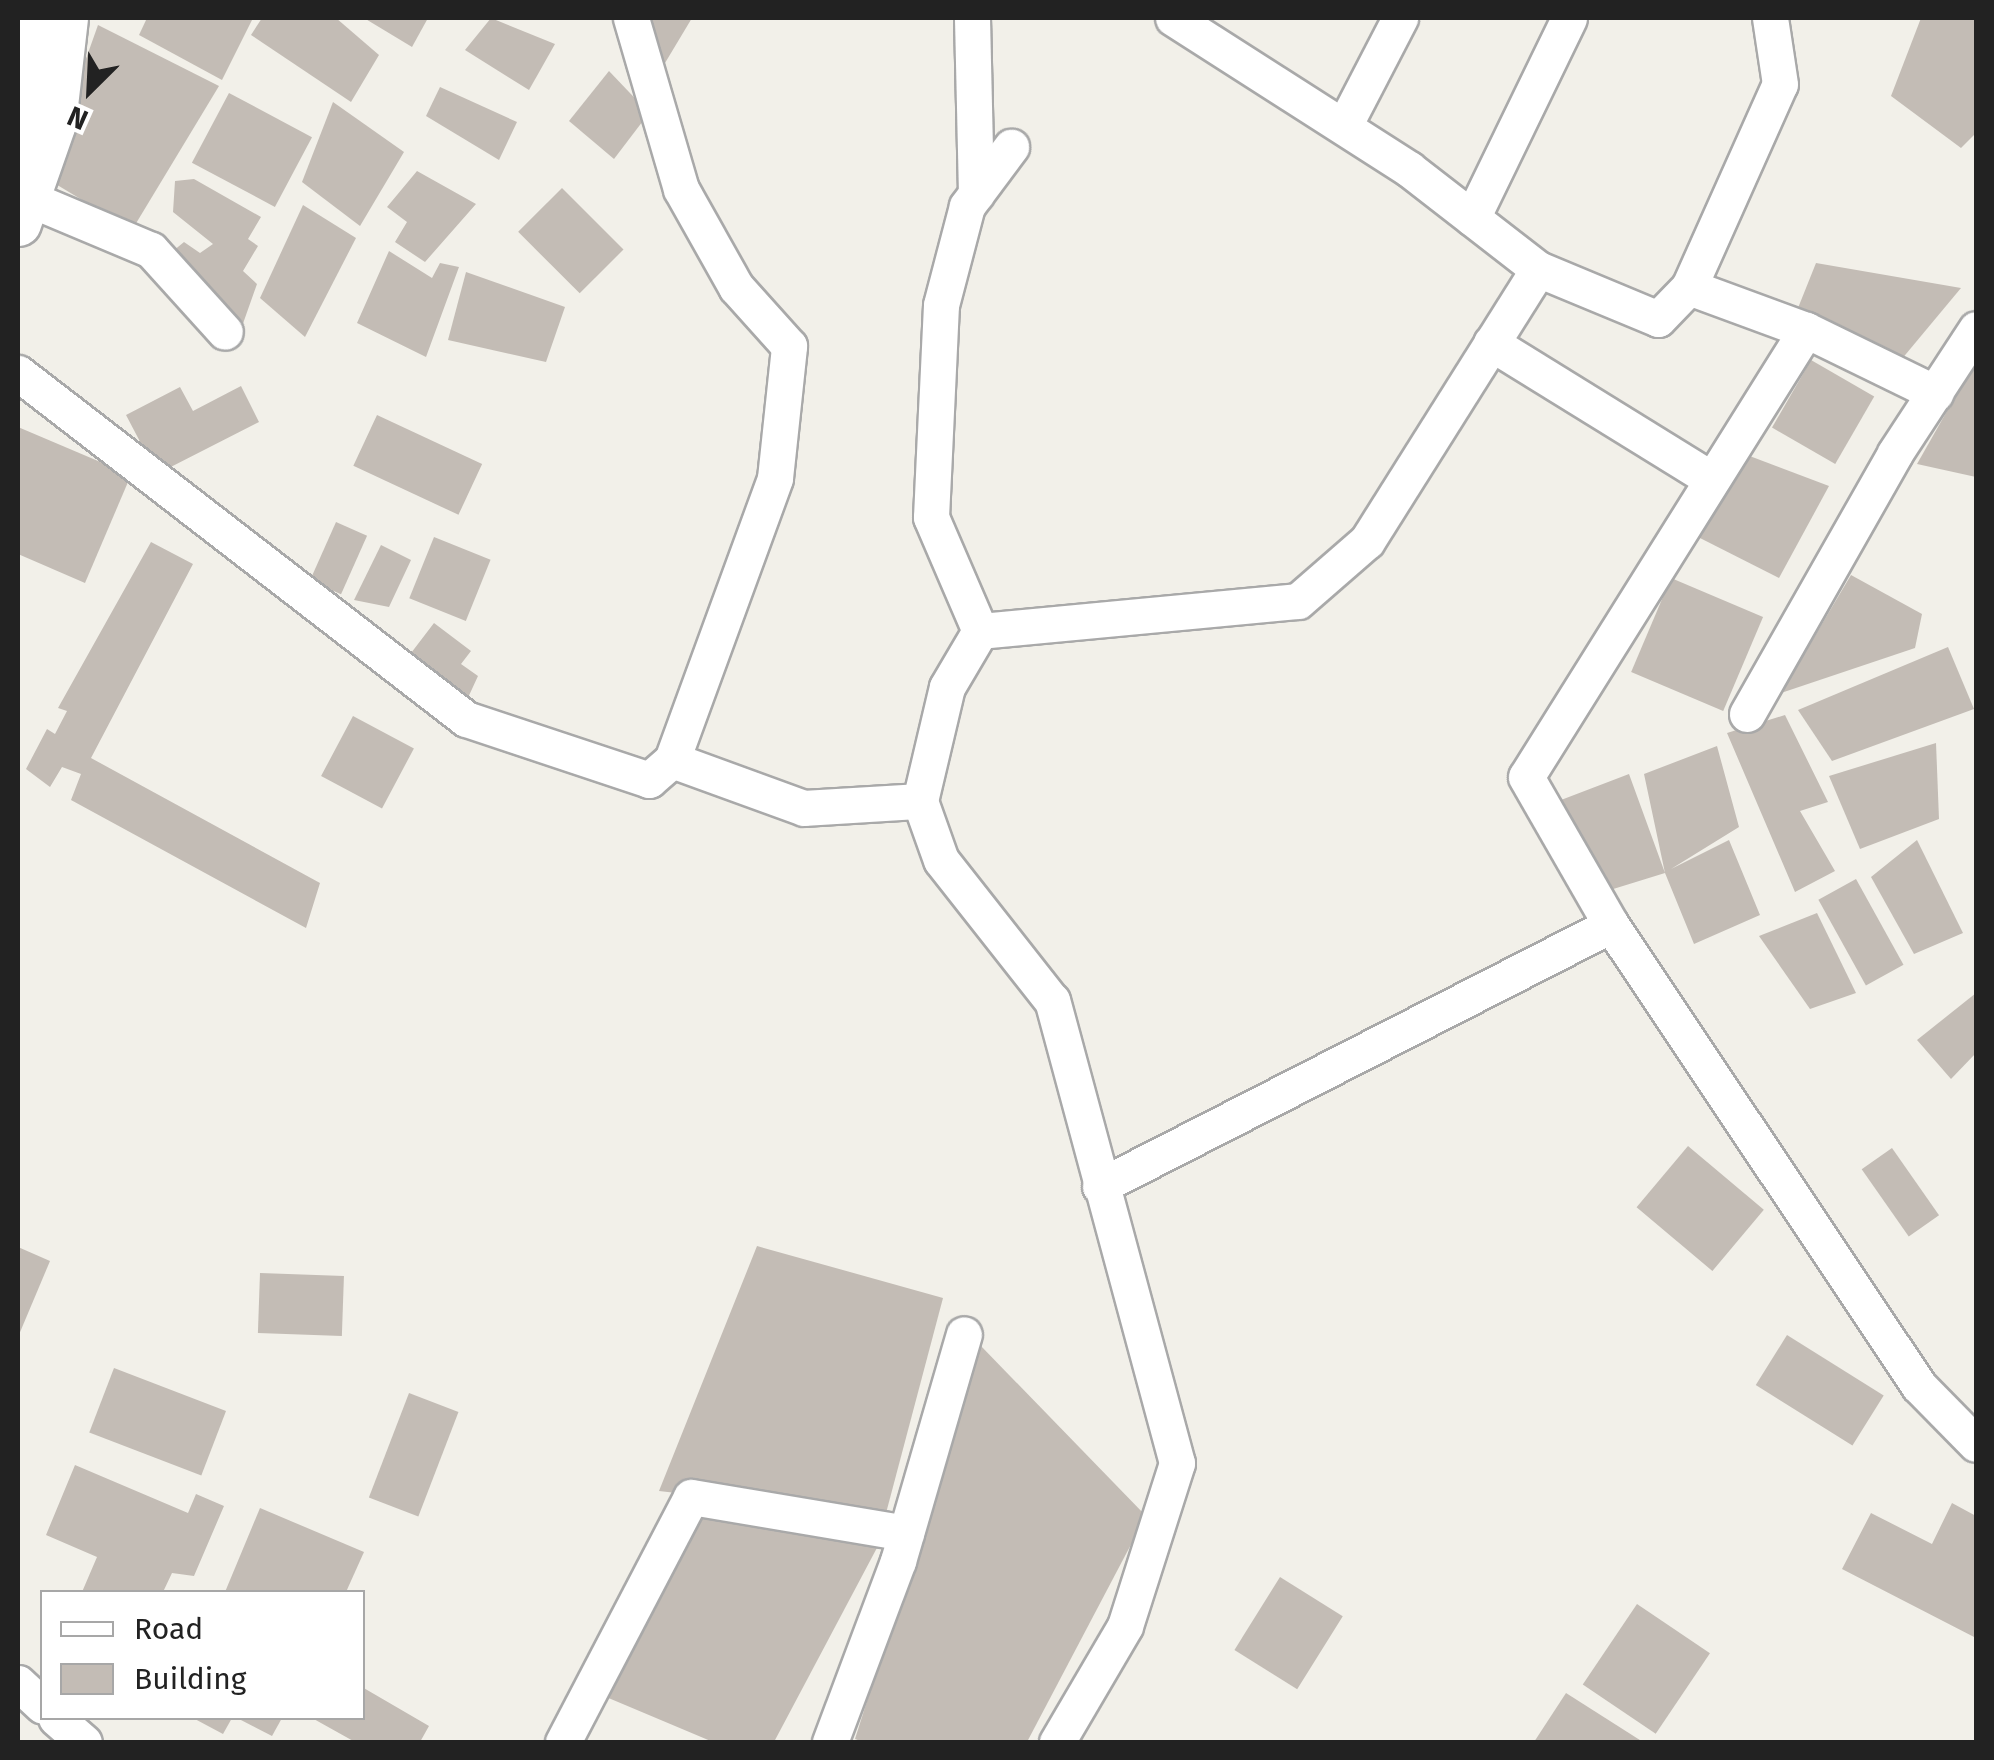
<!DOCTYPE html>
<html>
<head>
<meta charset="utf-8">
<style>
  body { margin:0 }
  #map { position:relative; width:1994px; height:1760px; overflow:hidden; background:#f2f0e9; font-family:"Fira Sans",sans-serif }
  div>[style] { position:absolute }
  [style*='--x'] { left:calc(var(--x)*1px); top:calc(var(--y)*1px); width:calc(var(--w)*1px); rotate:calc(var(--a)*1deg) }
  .building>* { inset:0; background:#c3bcb5; transform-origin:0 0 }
  .roads { filter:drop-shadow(2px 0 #a9a9a9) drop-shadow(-2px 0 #a9a9a9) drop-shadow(0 2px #a9a9a9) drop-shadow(0 -2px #a9a9a9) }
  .minor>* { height:35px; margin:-17.5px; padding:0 17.5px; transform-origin:17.5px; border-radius:17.5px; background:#fff }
  .tertiary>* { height:45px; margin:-22.5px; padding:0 22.5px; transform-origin:22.5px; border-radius:22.5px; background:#fff }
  span { translate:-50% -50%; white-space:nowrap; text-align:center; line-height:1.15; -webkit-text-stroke:9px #fff; paint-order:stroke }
  .frame { position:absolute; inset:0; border:20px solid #222; pointer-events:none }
  .legend { position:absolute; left:40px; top:1590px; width:325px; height:130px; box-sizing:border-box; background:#fff; border:2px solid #a7a7a7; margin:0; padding:12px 18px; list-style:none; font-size:30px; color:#222 }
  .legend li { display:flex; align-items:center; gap:20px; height:50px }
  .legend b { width:50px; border:2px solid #a7a7a7 }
  .north { position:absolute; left:40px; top:40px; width:100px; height:100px; -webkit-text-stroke:8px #fff; paint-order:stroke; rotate:204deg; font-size:28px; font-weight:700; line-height:40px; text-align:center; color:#222 }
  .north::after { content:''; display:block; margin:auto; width:35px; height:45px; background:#222; clip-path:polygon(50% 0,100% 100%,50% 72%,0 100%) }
</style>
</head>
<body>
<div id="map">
  <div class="building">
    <div style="clip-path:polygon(147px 18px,253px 18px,222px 80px,139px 35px)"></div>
    <div style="clip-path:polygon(262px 18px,336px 18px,379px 55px,351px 102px,251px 35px)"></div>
    <div style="clip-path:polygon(364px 18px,428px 18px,412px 47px)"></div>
    <div style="clip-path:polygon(491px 18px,555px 44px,529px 90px,465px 50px)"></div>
    <div style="clip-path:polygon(640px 18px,692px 18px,656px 78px)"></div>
    <div style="clip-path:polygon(1921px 18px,1976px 18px,1976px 133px,1961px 148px,1891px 96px)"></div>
    <div style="clip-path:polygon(98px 25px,219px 86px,132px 230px,44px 177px)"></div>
    <div style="clip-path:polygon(609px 71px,649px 113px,614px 159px,569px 121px)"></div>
    <div style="clip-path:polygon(440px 87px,517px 122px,499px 160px,426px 116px)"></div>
    <div style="left:229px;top:93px;width:94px;height:79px;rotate:28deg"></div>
    <div style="clip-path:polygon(333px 102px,404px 152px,360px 226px,302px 182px)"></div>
    <div style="clip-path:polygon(417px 171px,476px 204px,425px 262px,395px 242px,407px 222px,387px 207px)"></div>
    <div style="clip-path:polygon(194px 179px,261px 217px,248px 239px,258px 246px,243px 271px,257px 284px,240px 332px,167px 256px,184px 242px,200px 253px,213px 244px,173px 212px,175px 181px)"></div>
    <div style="left:562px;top:188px;width:87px;height:62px;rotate:45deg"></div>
    <div style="clip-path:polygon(303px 205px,356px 238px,305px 337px,260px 298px)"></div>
    <div style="clip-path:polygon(389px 251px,432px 278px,440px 263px,459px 267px,426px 357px,357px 323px)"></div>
    <div style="clip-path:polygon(1816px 263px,1961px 288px,1901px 360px,1798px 308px)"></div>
    <div style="clip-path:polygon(466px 272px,565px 307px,546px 362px,448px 340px)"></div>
    <div style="left:1811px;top:360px;width:73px;height:78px;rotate:30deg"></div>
    <div style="clip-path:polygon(1976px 360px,1976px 477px,1917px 464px)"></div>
    <div style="clip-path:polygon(241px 386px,259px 422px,157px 474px,126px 415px,180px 387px,193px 411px)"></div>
    <div style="left:377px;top:415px;width:116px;height:56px;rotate:25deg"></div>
    <div style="clip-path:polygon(18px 427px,131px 475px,85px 583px,18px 554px)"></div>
    <div style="clip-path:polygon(1747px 455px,1829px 486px,1779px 578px,1698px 537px)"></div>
    <div style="left:336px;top:522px;width:34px;height:64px;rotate:24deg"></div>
    <div style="left:434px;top:537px;width:61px;height:66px;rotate:22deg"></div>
    <div style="clip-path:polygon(151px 542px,193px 564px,91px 758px,320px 883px,306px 928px,71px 800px,81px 774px,62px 767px,50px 787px,26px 769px,47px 729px,55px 734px,67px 711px,58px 708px)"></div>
    <div style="clip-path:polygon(381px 545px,411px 560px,389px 607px,354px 600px)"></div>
    <div style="clip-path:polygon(1851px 575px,1922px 614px,1915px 648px,1781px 693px)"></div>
    <div style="left:1671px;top:578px;width:100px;height:102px;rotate:23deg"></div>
    <div style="clip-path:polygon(434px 623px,471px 651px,461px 664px,478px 676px,466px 702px,408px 657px)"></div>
    <div style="clip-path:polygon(1948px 647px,1974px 709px,1832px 761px,1798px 710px)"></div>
    <div style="clip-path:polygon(1785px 715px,1828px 802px,1800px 811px,1835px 871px,1795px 892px,1727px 733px)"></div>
    <div style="left:353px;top:716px;width:69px;height:68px;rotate:28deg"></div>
    <div style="clip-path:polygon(1936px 743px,1939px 819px,1860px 849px,1829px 776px)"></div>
    <div style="clip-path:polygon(1717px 746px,1739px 827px,1671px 869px,1729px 840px,1760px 915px,1694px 944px,1665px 873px,1610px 890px,1561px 800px,1629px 774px,1665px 873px,1644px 774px)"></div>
    <div style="clip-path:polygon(1917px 840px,1963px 933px,1914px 954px,1871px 877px)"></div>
    <div style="left:1856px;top:879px;width:98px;height:43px;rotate:61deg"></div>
    <div style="clip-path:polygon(1817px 913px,1856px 993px,1810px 1009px,1759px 936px)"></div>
    <div style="clip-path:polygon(1976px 993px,1976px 1053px,1951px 1079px,1917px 1040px)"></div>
    <div style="left:1688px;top:1146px;width:99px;height:80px;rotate:40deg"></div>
    <div style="left:1892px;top:1148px;width:82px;height:37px;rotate:55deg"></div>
    <div style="clip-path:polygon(757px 1246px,943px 1298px,885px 1517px,659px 1491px)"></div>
    <div style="clip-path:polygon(18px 1247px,50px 1261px,18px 1337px)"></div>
    <div style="left:260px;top:1273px;width:84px;height:60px;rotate:2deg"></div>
    <div style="left:1787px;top:1335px;width:114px;height:59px;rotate:32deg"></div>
    <div style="clip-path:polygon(980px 1345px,1146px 1516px,1027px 1742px,863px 1742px,855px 1739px)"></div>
    <div style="left:114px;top:1368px;width:120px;height:69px;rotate:21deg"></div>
    <div style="left:409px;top:1393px;width:53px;height:112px;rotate:21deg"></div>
    <div style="clip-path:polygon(75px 1465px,188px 1513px,196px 1494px,224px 1506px,194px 1576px,172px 1573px,163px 1592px,82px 1592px,97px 1557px,46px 1535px)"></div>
    <div style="clip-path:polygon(1952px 1503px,1976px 1516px,1976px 1638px,1842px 1569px,1871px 1513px,1932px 1544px)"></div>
    <div style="clip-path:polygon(260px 1508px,364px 1552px,346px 1592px,225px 1592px)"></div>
    <div style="clip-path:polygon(696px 1512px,879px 1544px,774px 1742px,713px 1742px,599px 1694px)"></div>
    <div style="left:1280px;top:1577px;width:74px;height:86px;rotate:32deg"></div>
    <div style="left:1637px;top:1604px;width:88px;height:97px;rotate:34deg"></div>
    <div style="clip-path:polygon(362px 1687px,429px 1726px,420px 1742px,355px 1742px,312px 1718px,362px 1718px)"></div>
    <div style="clip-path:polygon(1566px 1693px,1643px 1742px,1534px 1742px)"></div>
    <div style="clip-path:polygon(193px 1718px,232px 1718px,223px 1734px)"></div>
    <div style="clip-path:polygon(237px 1718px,282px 1718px,272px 1736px)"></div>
  </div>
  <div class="roads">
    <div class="minor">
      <div style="--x:972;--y:18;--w:176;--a:88.7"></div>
      <div style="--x:1173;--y:18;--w:280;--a:32.6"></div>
      <div style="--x:1409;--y:169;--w:163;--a:37.8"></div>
      <div style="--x:1344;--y:126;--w:122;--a:-62.6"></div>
      <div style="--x:18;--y:194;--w:144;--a:22.8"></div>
      <div style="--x:151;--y:250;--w:110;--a:47.9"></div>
      <div style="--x:1472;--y:218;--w:222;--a:-64.1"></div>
      <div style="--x:1689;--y:287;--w:125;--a:20.2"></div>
      <div style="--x:1806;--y:330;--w:144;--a:26"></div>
      <div style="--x:1806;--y:330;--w:527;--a:122.06"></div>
      <div style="--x:1526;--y:777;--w:171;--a:60.1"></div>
      <div style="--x:1611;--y:925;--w:554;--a:56.25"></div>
      <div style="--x:1919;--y:1386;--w:81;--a:45.5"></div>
      <div style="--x:1491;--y:343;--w:257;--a:31.7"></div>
      <div style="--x:18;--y:373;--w:566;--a:37.68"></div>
      <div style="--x:466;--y:719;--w:193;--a:18.4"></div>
      <div style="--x:649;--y:780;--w:30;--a:-41"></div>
      <div style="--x:672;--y:760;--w:300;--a:-69.9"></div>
      <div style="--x:775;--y:478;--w:133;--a:-83.9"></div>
      <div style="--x:789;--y:346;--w:79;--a:-131.9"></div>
      <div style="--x:736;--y:287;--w:112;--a:-119.3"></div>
      <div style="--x:681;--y:189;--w:178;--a:-106.3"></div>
      <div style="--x:980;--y:631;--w:124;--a:-113.3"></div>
      <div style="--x:931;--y:517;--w:212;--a:-87.3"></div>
      <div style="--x:941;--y:305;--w:102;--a:-75.3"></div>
      <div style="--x:967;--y:206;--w:74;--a:-53.3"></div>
      <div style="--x:1747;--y:714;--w:300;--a:-60.4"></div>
      <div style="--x:1895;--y:453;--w:148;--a:-56.8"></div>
      <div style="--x:672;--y:760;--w:140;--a:20"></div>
      <div style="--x:804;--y:808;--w:116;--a:-3.5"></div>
      <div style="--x:1100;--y:1186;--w:574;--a:-27.06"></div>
      <div style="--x:18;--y:1683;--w:33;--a:43"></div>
      <div style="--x:56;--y:1718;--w:37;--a:41"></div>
      <div style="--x:563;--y:1742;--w:276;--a:-62.4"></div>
      <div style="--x:691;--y:1497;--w:218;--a:9.5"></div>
      <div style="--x:830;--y:1742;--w:193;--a:-69.4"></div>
      <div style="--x:898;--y:1561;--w:236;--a:-73.8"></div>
      <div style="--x:1057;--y:1742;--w:134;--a:-59.6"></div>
      <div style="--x:1125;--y:1626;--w:171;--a:-72.3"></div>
      <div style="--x:1177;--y:1463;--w:479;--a:-105.1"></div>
      <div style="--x:1052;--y:1001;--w:179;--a:-128.2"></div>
      <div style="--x:941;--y:860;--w:63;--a:-109.6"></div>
      <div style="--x:920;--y:801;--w:117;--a:-76.7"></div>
      <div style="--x:947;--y:687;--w:65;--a:-59.5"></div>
      <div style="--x:980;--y:631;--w:319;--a:-5.4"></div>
      <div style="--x:1298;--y:601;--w:91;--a:-41"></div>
      <div style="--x:1367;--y:541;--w:321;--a:-57.8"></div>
      <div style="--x:1538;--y:269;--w:130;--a:22.6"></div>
      <div style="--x:1658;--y:319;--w:45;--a:-45.9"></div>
      <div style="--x:1689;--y:287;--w:222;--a:-65.9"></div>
      <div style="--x:1780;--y:84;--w:67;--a:-98.6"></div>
    </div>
    <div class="tertiary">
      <div style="--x:23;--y:178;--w:58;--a:-93"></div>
      <div style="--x:20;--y:120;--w:103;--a:-83.8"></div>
      <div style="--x:18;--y:223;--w:106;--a:-70.7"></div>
      <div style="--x:53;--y:123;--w:106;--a:-83.5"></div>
    </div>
  </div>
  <div class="frame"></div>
  <ul class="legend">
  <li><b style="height:12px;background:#fff"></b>Road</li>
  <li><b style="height:28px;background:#c3bcb5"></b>Building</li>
  </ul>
  <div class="north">N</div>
</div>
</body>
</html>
